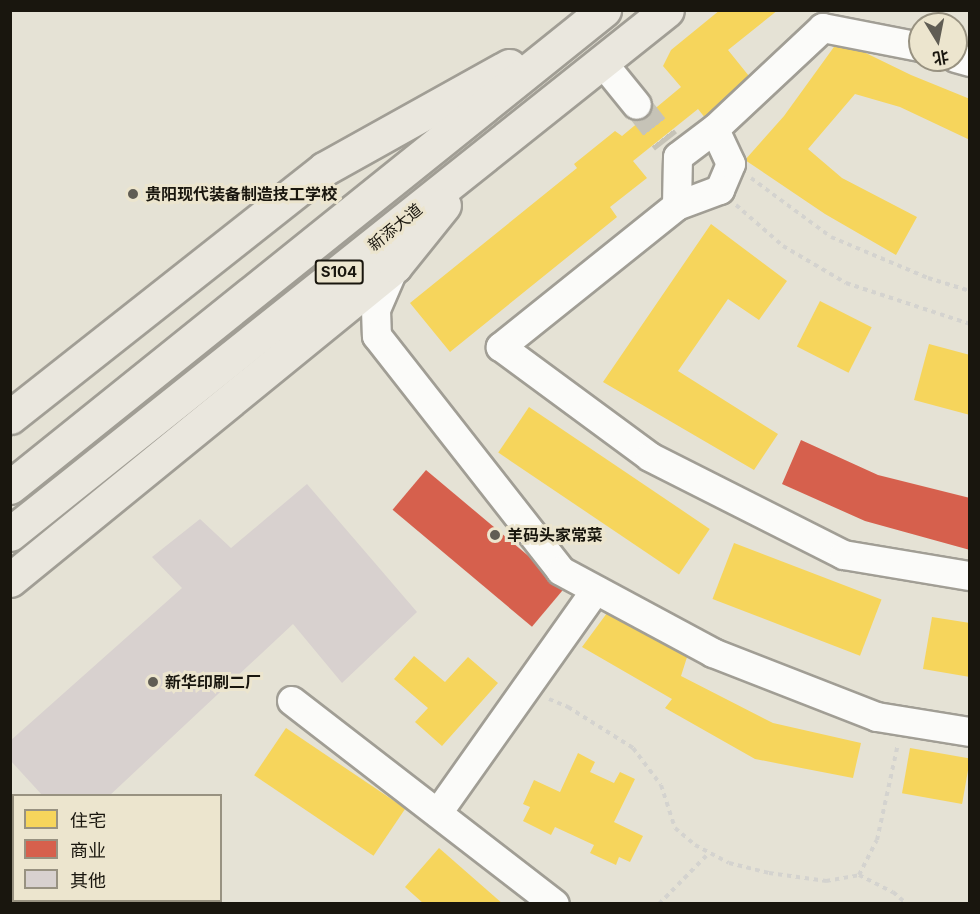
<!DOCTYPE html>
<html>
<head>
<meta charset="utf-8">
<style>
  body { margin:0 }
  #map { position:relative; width:980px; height:914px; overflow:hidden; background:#e5e2d5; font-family:Inter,"Noto Sans SC",sans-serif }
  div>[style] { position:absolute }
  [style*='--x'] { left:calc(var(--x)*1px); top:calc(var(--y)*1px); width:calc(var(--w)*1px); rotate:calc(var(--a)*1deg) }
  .homes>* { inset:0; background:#f6d55c; transform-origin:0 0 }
  .shops>* { inset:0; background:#d6604d; transform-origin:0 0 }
  .building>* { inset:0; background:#d8d1cf; transform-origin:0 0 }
  .minor-tunnel>* { height:28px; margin-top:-14px; transform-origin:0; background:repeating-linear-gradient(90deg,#c6c3b7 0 28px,transparent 0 42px) }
  .path>* { height:4px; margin-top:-2px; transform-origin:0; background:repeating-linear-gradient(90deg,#d4d3cf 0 4.5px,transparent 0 9px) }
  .roads { filter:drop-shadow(2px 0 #a19e95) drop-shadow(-2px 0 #a19e95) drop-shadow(0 2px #a19e95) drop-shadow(0 -2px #a19e95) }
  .minor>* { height:28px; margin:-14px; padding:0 14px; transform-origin:14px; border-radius:14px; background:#fbfbf9 }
  .major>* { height:33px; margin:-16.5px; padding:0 16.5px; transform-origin:16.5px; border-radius:16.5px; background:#eae7de }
  .dots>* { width:16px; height:16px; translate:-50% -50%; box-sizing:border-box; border:3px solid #ece5ce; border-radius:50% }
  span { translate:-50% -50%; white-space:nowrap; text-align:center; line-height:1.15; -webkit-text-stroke:6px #ece5ce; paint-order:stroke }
  .shield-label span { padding:2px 4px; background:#ece5ce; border:2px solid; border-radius:4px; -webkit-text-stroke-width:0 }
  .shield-label { font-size:15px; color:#19160e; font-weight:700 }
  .poi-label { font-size:16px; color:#19160e; font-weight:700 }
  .left { translate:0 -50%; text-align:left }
  .street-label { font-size:16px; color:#19160e }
  .frame { position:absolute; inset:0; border:12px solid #19160e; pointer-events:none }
  .legend { position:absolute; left:12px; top:794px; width:210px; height:108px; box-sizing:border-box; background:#ece5ce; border:2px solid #989281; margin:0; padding:8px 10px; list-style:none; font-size:18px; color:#19160e }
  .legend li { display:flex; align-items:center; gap:12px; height:30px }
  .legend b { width:30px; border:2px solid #989281 }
  .north { position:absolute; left:908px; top:12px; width:60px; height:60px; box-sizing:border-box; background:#ece5ce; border:2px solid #989281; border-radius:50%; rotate:170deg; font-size:16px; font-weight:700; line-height:24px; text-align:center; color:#19160e }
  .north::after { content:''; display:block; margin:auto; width:21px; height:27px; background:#605d54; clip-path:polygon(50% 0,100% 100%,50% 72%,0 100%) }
</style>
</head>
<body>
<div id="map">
  <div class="homes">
    <div style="clip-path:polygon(720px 10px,778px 10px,728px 50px,753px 81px,706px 119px,698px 109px,633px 161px,647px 178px,610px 207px,617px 217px,450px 352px,410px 303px,577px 168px,574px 164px,615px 131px,622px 136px,681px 87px,663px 66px,671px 50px)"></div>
    <div style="clip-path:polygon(839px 40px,911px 75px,970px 99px,970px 140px,900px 107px,855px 94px,808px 149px,842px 178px,917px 217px,896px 255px,825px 214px,745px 160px,784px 116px)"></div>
    <div style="clip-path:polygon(711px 224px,787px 281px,759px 320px,728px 299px,678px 371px,778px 434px,754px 470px,603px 382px)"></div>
    <div style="left:820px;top:301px;width:58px;height:51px;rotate:27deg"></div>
    <div style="clip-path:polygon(929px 344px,970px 355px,970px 415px,914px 400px)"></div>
    <div style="left:529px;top:407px;width:218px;height:55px;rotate:34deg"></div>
    <div style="left:734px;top:543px;width:158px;height:60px;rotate:21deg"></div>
    <div style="clip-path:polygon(607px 613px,688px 654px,681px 676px,773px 723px,861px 743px,853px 778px,755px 759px,665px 708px,672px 699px,582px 647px)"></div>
    <div style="clip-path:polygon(932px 617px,970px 623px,970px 677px,923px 669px)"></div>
    <div style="clip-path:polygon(414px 656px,445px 682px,468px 657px,498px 683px,442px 746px,415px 722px,428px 708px,394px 679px)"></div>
    <div style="left:286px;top:728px;width:144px;height:57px;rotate:34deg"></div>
    <div style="left:910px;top:748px;width:61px;height:46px;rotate:10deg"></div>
    <div style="clip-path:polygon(578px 753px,595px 762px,590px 772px,614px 783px,620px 772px,635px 779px,614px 822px,643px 836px,630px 862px,619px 857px,616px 865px,590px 853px,594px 845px,555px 827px,551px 835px,523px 821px,530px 807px,523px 804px,534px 780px,560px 792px)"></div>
    <div style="clip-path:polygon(439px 848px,503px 904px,424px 904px,405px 887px)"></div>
  </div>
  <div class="shops">
    <div style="clip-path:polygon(801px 440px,878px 475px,970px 498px,970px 550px,865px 521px,782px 484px)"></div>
    <div style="left:426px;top:470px;width:182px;height:52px;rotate:40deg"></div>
  </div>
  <div class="building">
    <div style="clip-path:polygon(307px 484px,417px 612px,342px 683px,293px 624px,109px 796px,43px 796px,10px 760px,10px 741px,182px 588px,152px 557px,200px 519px,231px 548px)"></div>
    <div style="left:10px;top:810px;width:4px;height:54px;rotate:27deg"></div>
  </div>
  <div class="minor-tunnel">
    <div style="--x:637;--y:105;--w:47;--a:51.9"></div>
  </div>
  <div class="path">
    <div style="--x:751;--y:178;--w:99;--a:36.4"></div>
    <div style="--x:831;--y:237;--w:105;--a:22.9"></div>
    <div style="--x:928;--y:278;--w:44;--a:17.2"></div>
    <div style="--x:736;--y:205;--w:62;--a:41.1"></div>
    <div style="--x:783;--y:246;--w:73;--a:30.4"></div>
    <div style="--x:846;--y:283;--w:131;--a:18.3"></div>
    <div style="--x:549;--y:699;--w:21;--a:23"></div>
    <div style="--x:568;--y:707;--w:77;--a:32.2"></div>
    <div style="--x:633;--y:748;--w:46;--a:52.9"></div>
    <div style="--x:661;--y:785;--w:45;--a:72"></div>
    <div style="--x:675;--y:828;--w:26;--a:40"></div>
    <div style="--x:695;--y:845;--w:38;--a:28"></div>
    <div style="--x:729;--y:863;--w:41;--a:14"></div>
    <div style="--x:769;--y:873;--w:58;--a:8"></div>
    <div style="--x:826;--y:881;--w:34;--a:-10"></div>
    <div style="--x:859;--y:875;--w:38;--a:27"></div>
    <div style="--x:893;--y:892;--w:18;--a:41"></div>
    <div style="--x:859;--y:875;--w:39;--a:-63"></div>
    <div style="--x:877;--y:840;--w:98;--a:-77.7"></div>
    <div style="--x:659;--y:904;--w:71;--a:-45.6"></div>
  </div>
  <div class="roads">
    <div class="minor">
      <div style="--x:920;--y:47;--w:99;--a:-168.9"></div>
      <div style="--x:823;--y:28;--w:148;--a:136.9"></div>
      <div style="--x:715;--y:129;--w:46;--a:142.9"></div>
      <div style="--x:678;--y:157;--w:49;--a:91.2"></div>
      <div style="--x:677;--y:206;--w:226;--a:141.3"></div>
      <div style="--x:501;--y:347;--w:185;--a:36.4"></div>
      <div style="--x:650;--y:457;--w:217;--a:26.8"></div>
      <div style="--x:844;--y:555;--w:128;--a:9.5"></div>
      <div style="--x:956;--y:58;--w:15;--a:16"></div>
      <div style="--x:602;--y:62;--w:55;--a:50.9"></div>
      <div style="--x:677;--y:206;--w:46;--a:-20.4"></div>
      <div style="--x:720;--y:190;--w:28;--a:-67"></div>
      <div style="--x:731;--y:164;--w:38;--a:-115"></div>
      <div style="--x:395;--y:266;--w:48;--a:113.4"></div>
      <div style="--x:376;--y:310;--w:26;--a:88"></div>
      <div style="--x:377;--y:336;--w:298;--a:51.9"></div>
      <div style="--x:561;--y:571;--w:173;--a:28.3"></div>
      <div style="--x:713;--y:653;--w:176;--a:21.3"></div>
      <div style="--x:877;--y:717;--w:94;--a:9.2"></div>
      <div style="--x:292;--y:701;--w:332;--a:37.7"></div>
      <div style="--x:438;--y:813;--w:273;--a:-54.7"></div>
    </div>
    <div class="major">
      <div style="--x:10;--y:417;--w:400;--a:-38.3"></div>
      <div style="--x:324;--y:169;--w:212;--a:-29.1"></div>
      <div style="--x:10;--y:487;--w:762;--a:-38.77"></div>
      <div style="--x:10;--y:534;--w:840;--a:-38.57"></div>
      <div style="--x:10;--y:580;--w:497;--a:-39.2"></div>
      <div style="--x:395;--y:266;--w:78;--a:-51.2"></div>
    </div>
  </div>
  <div class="dots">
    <div style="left:133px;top:194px;background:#605d54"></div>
    <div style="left:495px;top:535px;background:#605d54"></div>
    <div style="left:153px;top:682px;background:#605d54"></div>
  </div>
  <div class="shield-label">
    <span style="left:339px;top:272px">S104</span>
  </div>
  <div class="poi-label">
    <span class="left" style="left:145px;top:194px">贵阳现代装备制造技工学校</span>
    <span class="left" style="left:507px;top:535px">羊码头家常菜</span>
    <span class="left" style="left:165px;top:682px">新华印刷二厂</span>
  </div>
  <div class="street-label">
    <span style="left:395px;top:227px;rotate:-39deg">新添大道</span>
  </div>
  <div class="frame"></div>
  <ul class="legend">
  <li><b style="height:16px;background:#f6d55c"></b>住宅</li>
  <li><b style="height:16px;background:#d6604d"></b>商业</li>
  <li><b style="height:16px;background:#d8d1cf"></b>其他</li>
  </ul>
  <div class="north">北</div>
</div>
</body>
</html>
